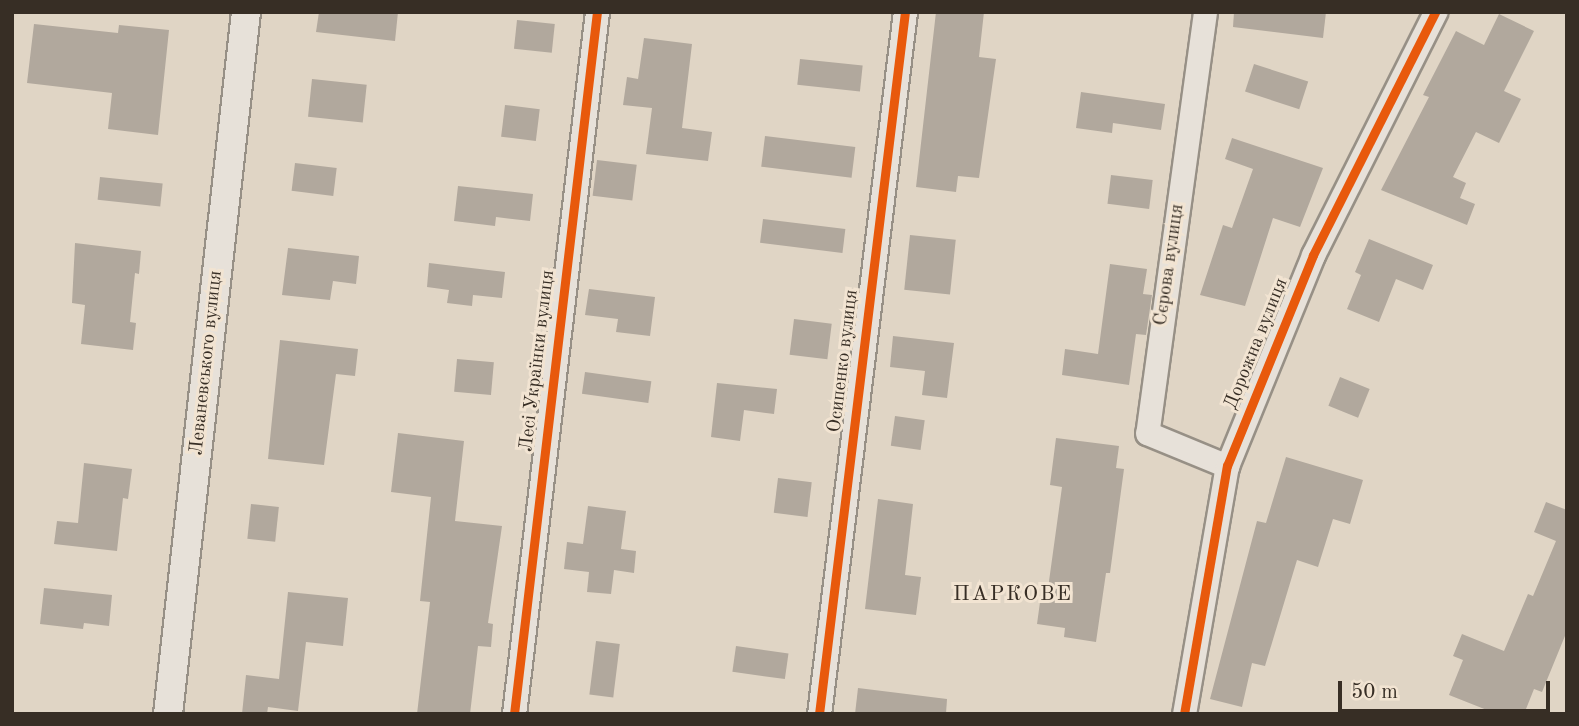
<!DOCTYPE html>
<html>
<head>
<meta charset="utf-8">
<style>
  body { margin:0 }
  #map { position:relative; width:1579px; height:726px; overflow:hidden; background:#e0d5c5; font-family:"Old Standard TT",serif }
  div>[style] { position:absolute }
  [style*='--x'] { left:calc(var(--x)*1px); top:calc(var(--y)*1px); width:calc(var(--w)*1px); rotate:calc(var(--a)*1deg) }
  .building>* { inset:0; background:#b1a89d; transform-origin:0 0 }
  .roads { filter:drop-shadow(2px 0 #979086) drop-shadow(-2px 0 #979086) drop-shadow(0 2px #979086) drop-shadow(0 -2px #979086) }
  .minor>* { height:23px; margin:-11.5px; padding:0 11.5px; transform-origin:11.5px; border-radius:11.5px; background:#e7e1d9 }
  .tertiary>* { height:28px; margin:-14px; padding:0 14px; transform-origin:14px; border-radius:14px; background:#e7e1d9 }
  .cycleway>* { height:9px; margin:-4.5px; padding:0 4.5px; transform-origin:4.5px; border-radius:4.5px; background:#e8590c }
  span { translate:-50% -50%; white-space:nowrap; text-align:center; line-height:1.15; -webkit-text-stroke:6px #f2e4d2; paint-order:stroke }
  .street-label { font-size:19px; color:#372e25 }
  .neighbourhood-label { font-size:21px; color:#372e25; letter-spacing:2px }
  .frame { position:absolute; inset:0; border:14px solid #372e25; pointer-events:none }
  .scale { position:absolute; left:1338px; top:681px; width:212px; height:32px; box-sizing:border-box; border:4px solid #372e25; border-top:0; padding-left:9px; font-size:21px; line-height:24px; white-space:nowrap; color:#372e25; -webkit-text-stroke:5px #f2e4d2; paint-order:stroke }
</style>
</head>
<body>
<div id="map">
  <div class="building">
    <div style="clip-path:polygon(319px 12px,398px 12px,395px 41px,316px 32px)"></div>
    <div style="clip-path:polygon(936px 12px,984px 12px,979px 57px,996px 59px,979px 178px,958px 176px,956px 192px,916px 187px)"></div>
    <div style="clip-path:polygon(1234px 12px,1326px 12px,1323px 38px,1233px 27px)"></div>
    <div style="clip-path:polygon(1499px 14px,1534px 31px,1504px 91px,1521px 99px,1499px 143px,1476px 132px,1453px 177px,1466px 183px,1460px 198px,1475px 204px,1467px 225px,1381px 190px,1429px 97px,1423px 95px,1456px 31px,1484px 45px)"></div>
    <div style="left:517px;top:20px;width:38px;height:29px;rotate:6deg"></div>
    <div style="clip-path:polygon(34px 24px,118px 33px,119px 25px,169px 30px,158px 135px,108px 129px,112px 93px,27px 83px)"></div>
    <div style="clip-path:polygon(644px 38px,692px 44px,682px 128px,712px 132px,708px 161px,646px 154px,652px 108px,623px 105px,627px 77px,638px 79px)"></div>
    <div style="left:800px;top:59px;width:63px;height:26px;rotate:6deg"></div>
    <div style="left:1254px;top:64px;width:57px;height:29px;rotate:18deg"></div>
    <div style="left:312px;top:79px;width:55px;height:38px;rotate:6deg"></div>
    <div style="clip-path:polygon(1081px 92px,1165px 104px,1161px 130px,1113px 123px,1112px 133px,1076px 128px)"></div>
    <div style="left:505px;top:105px;width:35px;height:32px;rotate:7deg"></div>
    <div style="left:765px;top:136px;width:91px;height:31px;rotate:7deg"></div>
    <div style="clip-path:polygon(1232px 138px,1323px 168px,1300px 227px,1273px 218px,1245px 306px,1200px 295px,1223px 225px,1232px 228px,1253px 169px,1225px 159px)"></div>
    <div style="left:597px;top:160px;width:40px;height:36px;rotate:7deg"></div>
    <div style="left:295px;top:163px;width:42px;height:28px;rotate:7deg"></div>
    <div style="left:1111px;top:175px;width:42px;height:29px;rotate:7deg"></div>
    <div style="left:100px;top:177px;width:63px;height:23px;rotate:6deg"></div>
    <div style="clip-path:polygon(458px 186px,533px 194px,530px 221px,496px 217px,495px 226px,454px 221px)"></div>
    <div style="left:763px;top:219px;width:83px;height:24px;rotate:7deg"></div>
    <div style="left:910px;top:235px;width:46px;height:55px;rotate:6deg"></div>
    <div style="clip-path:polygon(1369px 239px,1433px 265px,1423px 290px,1396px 279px,1379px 322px,1347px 309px,1361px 275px,1355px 272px)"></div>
    <div style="clip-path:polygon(75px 243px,141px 251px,139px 274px,135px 273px,130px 322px,136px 323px,133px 350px,81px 344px,85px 305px,72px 303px)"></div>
    <div style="clip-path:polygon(288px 248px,359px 256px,356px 284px,333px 281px,330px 300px,282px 295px)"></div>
    <div style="clip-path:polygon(429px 263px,505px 272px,502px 298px,473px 295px,472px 306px,447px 303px,449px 290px,427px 287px)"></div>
    <div style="clip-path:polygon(1110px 264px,1147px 269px,1143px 294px,1152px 295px,1146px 335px,1136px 334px,1129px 385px,1062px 375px,1065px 349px,1098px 354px)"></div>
    <div style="clip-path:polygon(589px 289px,655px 297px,650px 336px,616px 332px,618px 319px,585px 315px)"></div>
    <div style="left:794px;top:319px;width:38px;height:36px;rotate:7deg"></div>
    <div style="clip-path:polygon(893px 336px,954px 343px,947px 398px,922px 395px,925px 371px,890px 367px)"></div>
    <div style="clip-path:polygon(280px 340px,358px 349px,355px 376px,336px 374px,324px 465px,268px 459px)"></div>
    <div style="left:457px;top:359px;width:37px;height:33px;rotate:5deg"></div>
    <div style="left:585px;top:372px;width:67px;height:22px;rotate:8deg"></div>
    <div style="left:1340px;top:377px;width:32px;height:31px;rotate:22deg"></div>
    <div style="clip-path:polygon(717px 383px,777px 389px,774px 414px,744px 410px,740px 441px,711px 437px)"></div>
    <div style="left:895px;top:416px;width:30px;height:30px;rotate:8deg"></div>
    <div style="clip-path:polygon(398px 433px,464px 441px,455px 521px,502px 526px,488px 623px,493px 624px,491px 647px,478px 646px,470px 714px,417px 714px,430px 602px,420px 601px,431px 497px,391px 492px)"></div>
    <div style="clip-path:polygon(1056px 438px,1119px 446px,1116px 468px,1124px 469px,1110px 573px,1106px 573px,1096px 642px,1064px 637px,1065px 628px,1037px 624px,1040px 602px,1046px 603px,1062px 487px,1050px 485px)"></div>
    <div style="clip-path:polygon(1286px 457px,1363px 480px,1350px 524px,1333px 519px,1318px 567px,1297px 560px,1265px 666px,1252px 663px,1242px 707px,1210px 699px,1257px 521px,1266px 523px)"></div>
    <div style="clip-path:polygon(84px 463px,132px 469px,128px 499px,123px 498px,117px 551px,54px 544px,57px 521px,78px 523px)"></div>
    <div style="left:778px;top:478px;width:34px;height:35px;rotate:7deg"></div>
    <div style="clip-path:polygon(878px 499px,913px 504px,905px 575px,921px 577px,916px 615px,865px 609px)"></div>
    <div style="clip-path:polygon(1546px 502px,1567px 510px,1567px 631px,1542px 692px,1534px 689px,1524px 714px,1497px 714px,1449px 695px,1463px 660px,1453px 656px,1462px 634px,1504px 651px,1528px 594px,1533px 596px,1556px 541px,1534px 532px)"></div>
    <div style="left:251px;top:504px;width:28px;height:35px;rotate:6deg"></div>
    <div style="clip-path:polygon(588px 506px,626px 511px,621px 549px,636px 551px,634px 573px,614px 570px,611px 594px,587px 592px,589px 572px,564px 569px,567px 542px,583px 544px)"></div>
    <div style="clip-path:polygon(44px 588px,112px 595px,109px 626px,84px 623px,83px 629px,40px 624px)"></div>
    <div style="clip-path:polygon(288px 592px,348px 598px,343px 646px,306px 642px,298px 711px,268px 707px,267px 714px,242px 714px,246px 675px,279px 679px)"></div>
    <div style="left:596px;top:641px;width:24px;height:54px;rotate:7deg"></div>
    <div style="left:736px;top:646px;width:53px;height:26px;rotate:8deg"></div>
    <div style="clip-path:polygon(858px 688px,947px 699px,946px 714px,855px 714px)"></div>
  </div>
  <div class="roads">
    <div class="minor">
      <div style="--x:1205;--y:12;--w:425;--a:97.8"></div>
      <div style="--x:1147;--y:433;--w:87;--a:22.4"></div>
      <div style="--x:514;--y:714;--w:707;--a:-83.26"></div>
      <div style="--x:819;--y:714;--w:707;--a:-83.02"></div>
      <div style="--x:1184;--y:714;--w:252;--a:-80.2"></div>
      <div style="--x:1227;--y:466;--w:228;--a:-67.8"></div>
      <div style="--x:1313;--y:255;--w:272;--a:-63.3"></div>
    </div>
    <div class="tertiary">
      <div style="--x:168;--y:714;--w:706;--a:-83.66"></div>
    </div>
  </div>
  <div class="cycleway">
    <div style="--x:514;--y:714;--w:707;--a:-83.26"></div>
    <div style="--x:819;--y:714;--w:707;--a:-83.02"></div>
    <div style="--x:1184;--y:714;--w:252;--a:-80.2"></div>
    <div style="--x:1227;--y:466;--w:228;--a:-67.8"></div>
    <div style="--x:1313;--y:255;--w:272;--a:-63.3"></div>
  </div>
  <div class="street-label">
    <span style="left:1170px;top:265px;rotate:-82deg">Сєрова вулиця</span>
    <span style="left:1257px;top:344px;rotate:-68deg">Дорожна вулиця</span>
    <span style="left:538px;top:361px;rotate:-83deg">Лесі Українки вулиця</span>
    <span style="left:844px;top:361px;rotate:-83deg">Осипенко вулиця</span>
    <span style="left:207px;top:363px;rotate:-84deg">Леваневського вулиця</span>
  </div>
  <div class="neighbourhood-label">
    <span style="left:1013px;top:595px">ПАРКОВЕ</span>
  </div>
  <div class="frame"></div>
  <div class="scale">50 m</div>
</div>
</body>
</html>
